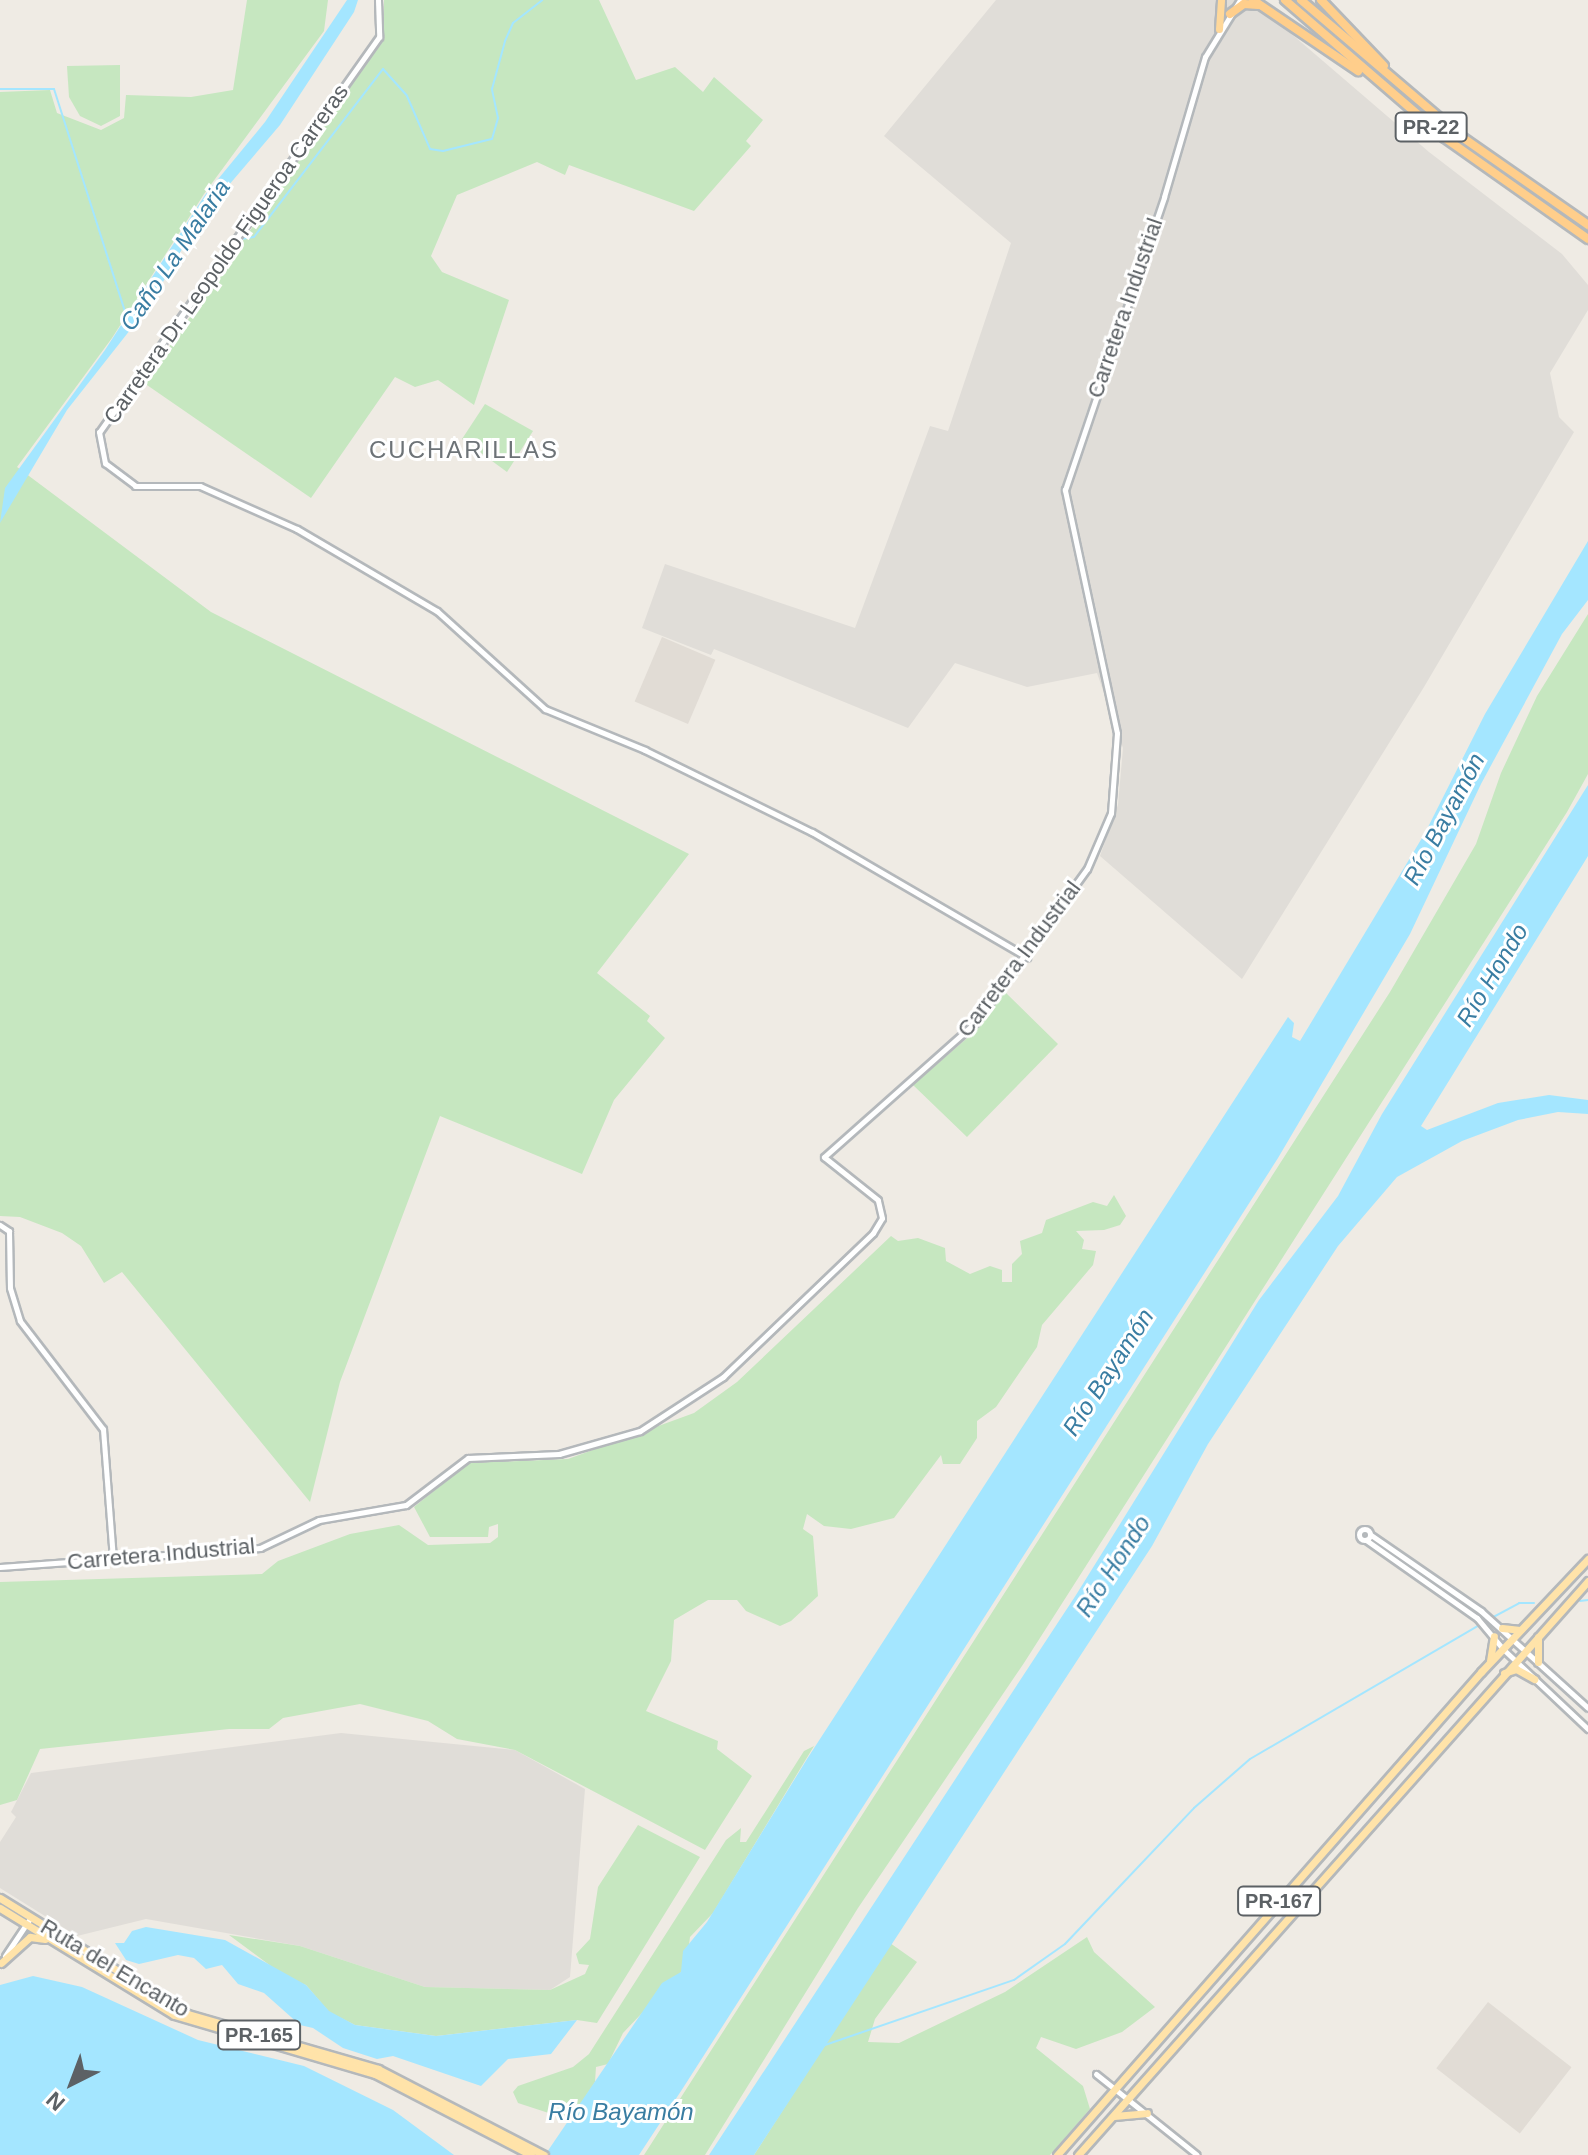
<!DOCTYPE html>
<html>
<head>
<meta charset="utf-8">
<style>
  body { margin:0 }
  #map { position:relative; width:1588px; height:2155px; overflow:hidden; background:#efebe4; font-family:Arial,sans-serif }
  div>[style] { position:absolute }
  [style*='--x'] { left:calc(var(--x)*1px); top:calc(var(--y)*1px); width:calc(var(--w)*1px); rotate:calc(var(--a)*1deg) }
  .industrial>* { inset:0; background:#e0ddd8 }
  .education>* { inset:0; background:#e1dcd5; transform-origin:0 0 }
  .green>* { inset:0; background:#c6e7c0 }
  .water>* { inset:0; background:#a4e6ff }
  .stream>* { height:2px; margin:-1px; padding:0 1px; transform-origin:1px; border-radius:1px; background:#a4e6ff }
  .roads { filter:drop-shadow(2px 0 #b4b8bb) drop-shadow(-2px 0 #b4b8bb) drop-shadow(0 2px #b4b8bb) drop-shadow(0 -2px #b4b8bb) }
  .tertiary>* { height:5px; margin:-2.5px; padding:0 2.5px; transform-origin:2.5px; border-radius:2.5px; background:#fff }
  .tertiary>.ring { margin:-2.5px; padding:0; box-sizing:content-box; background:none; border:5px solid #fff; border-radius:50% }
  .primary>* { height:7px; margin:-3.5px; padding:0 3.5px; transform-origin:3.5px; border-radius:3.5px; background:#ffe3a9 }
  .trunk>* { height:7px; margin:-3.5px; padding:0 3.5px; transform-origin:3.5px; border-radius:3.5px; background:#ffd89a }
  .motorway>* { height:8px; margin:-4px; padding:0 4px; transform-origin:4px; border-radius:4px; background:#ffce8b }
  span { translate:-50% -50%; white-space:nowrap; text-align:center; line-height:1.15; -webkit-text-stroke:6px #fff; paint-order:stroke }
  .shield-label span { padding:2px 6px; background:#fff; border:2px solid; border-radius:6px; -webkit-text-stroke-width:0 }
  .shield-label { font-size:20px; color:#5c6165; font-weight:700 }
  .street-label { font-size:22px; color:#5c6165 }
  .water-label { font-size:24px; color:#397da2; font-style:italic }
  .neighbourhood-label { font-size:24px; color:#6d7377; letter-spacing:2px }
  .north { position:absolute; left:32px; top:2043px; width:80px; height:80px; -webkit-text-stroke:6px #fff; paint-order:stroke; rotate:222deg; font-size:22px; font-weight:700; line-height:32px; text-align:center; color:#5c6165 }
  .north::after { content:''; display:block; margin:auto; width:28px; height:36px; background:#5c6165; clip-path:polygon(50% 0,100% 100%,50% 72%,0 100%) }
</style>
</head>
<body>
<div id="map">
  <div class="industrial">
    <div style="clip-path:polygon(996px 0,1252px 0,1429px 152px,1562px 254px,1588px 285px,1588px 310px,1550px 373px,1559px 417px,1574px 432px,1424px 687px,1242px 979px,1100px 856px,1118px 805px,1123px 748px,1097px 673px,1027px 687px,955px 663px,908px 728px,714px 649px,711px 655px,642px 628px,665px 564px,855px 628px,930px 426px,948px 431px,1011px 243px,884px 136px)"></div>
    <div style="clip-path:polygon(341px 1733px,515px 1750px,585px 1789px,570px 1977px,550px 1990px,425px 1987px,300px 1946px,146px 1919px,77px 1936px,0 1888px,0 1842px,16px 1817px,11px 1812px,31px 1773px)"></div>
  </div>
  <div class="education">
    <div style="left:662px;top:637px;width:58px;height:70px;rotate:23deg"></div>
    <div style="left:1488px;top:2002px;width:106px;height:84px;rotate:38deg"></div>
  </div>
  <div class="green">
    <div style="clip-path:polygon(247px 0,328px 0,324px 31px,204px 194px,112px 338px,17px 467px,211px 612px,689px 854px,597px 973px,650px 1016px,647px 1021px,665px 1038px,614px 1100px,582px 1174px,440px 1116px,340px 1382px,310px 1502px,122px 1272px,104px 1283px,81px 1246px,62px 1233px,20px 1217px,0 1216px,0 92px,50px 90px,57px 113px,101px 130px,124px 118px,126px 95px,191px 97px,233px 90px)"></div>
    <div style="clip-path:polygon(384px 0,599px 0,636px 80px,675px 67px,703px 92px,714px 77px,763px 120px,746px 141px,751px 146px,694px 211px,569px 165px,565px 175px,537px 162px,457px 195px,431px 256px,442px 272px,509px 300px,474px 405px,438px 380px,415px 387px,395px 377px,311px 498px,144px 383px,384px 38px)"></div>
    <div style="clip-path:polygon(120px 65px,120px 116px,101px 126px,80px 116px,69px 97px,67px 66px)"></div>
    <div style="clip-path:polygon(485px 404px,533px 431px,507px 472px,462px 439px)"></div>
    <div style="clip-path:polygon(1588px 614px,1588px 774px,1567px 812px,1024px 1663px,858px 1908px,705px 2155px,644px 2155px,1390px 992px,1476px 844px,1501px 773px,1537px 696px)"></div>
    <div style="clip-path:polygon(1005px 992px,1058px 1044px,967px 1137px,913px 1085px,973px 1033px)"></div>
    <div style="clip-path:polygon(1114px 1195px,1126px 1216px,1120px 1225px,1104px 1230px,1076px 1231px,1084px 1240px,1082px 1249px,1096px 1251px,1093px 1265px,1042px 1325px,1037px 1347px,996px 1407px,977px 1421px,977px 1438px,960px 1464px,943px 1464px,941px 1455px,894px 1518px,851px 1529px,824px 1526px,807px 1514px,803px 1529px,813px 1536px,818px 1596px,791px 1621px,780px 1626px,746px 1611px,737px 1600px,708px 1600px,674px 1620px,671px 1661px,646px 1711px,718px 1741px,717px 1749px,752px 1776px,705px 1850px,515px 1750px,457px 1739px,428px 1721px,360px 1704px,283px 1718px,269px 1729px,229px 1729px,40px 1749px,17px 1800px,0 1805px,0 1582px,262px 1574px,278px 1561px,350px 1534px,399px 1525px,428px 1545px,490px 1543px,498px 1537px,498px 1524px,489px 1527px,488px 1537px,430px 1537px,414px 1507px,468px 1463px,568px 1459px,694px 1413px,737px 1382px,891px 1236px,898px 1241px,918px 1238px,945px 1248px,946px 1261px,970px 1274px,990px 1266px,1002px 1270px,1002px 1282px,1012px 1282px,1012px 1264px,1022px 1254px,1020px 1241px,1042px 1233px,1046px 1220px,1093px 1202px,1107px 1206px)"></div>
    <div style="clip-path:polygon(814px 1746px,713px 1913px,690px 1937px,686px 1967px,623px 2033px,608px 2064px,596px 2067px,595px 2082px,570px 2120px,518px 2103px,513px 2092px,518px 2086px,573px 2067px,589px 2054px,726px 1840px,741px 1828px,740px 1842px,746px 1842px,804px 1751px)"></div>
    <div style="clip-path:polygon(638px 1825px,700px 1857px,597px 2023px,577px 2020px,436px 2036px,355px 2025px,329px 2012px,306px 1985px,287px 1978px,229px 1935px,300px 1946px,425px 1987px,550px 1990px,585px 1974px,589px 1965px,579px 1964px,576px 1954px,590px 1939px,598px 1887px)"></div>
    <div style="clip-path:polygon(1087px 1937px,1094px 1952px,1155px 2007px,1122px 2032px,1076px 2049px,1041px 2037px,1036px 2048px,1083px 2086px,1090px 2109px,1050px 2155px,754px 2155px,890px 1943px,917px 1962px,875px 2019px,868px 2042px,899px 2043px,1005px 1992px)"></div>
  </div>
  <div class="water">
    <div style="clip-path:polygon(347px 0,358px 0,354px 12px,280px 125px,199px 220px,149px 306px,67px 410px,0 523px,5px 488px,105px 350px,205px 195px,265px 122px)"></div>
    <div style="clip-path:polygon(1588px 541px,1588px 600px,1562px 634px,1481px 784px,1410px 934px,1278px 1158px,683px 2088px,639px 2155px,545px 2155px,662px 1983px,681px 1972px,683px 1951px,707px 1922px,807px 1759px,1288px 1017px,1294px 1023px,1292px 1037px,1300px 1041px,1425px 833px,1485px 714px)"></div>
    <div style="clip-path:polygon(1588px 785px,1588px 856px,1421px 1126px,1427px 1130px,1498px 1103px,1549px 1095px,1588px 1100px,1588px 1114px,1558px 1112px,1518px 1120px,1462px 1141px,1397px 1177px,1338px 1246px,1208px 1444px,1152px 1546px,754px 2155px,709px 2155px,1076px 1595px,1259px 1300px,1338px 1196px,1382px 1114px)"></div>
    <div style="clip-path:polygon(146px 1927px,225px 1940px,306px 1985px,329px 2011px,355px 2025px,436px 2036px,577px 2020px,551px 2054px,508px 2059px,481px 2086px,393px 2056px,377px 2059px,343px 2048px,313px 2028px,300px 2025px,264px 1993px,238px 1984px,222px 1965px,206px 1969px,194px 1958px,178px 1955px,139px 1964px,126px 1960px,115px 1943px,124px 1943px,132px 1931px)"></div>
    <div style="clip-path:polygon(33px 1976px,82px 1987px,198px 2040px,304px 2066px,393px 2110px,454px 2155px,0 2155px,0 1985px)"></div>
  </div>
  <div class="stream">
    <div style="--x:0;--y:89;--w:54;--a:0"></div>
    <div style="--x:54;--y:89;--w:236;--a:72.3"></div>
    <div style="--x:241;--y:239;--w:13;--a:-9"></div>
    <div style="--x:254;--y:237;--w:212;--a:-52.5"></div>
    <div style="--x:383;--y:69;--w:36;--a:48"></div>
    <div style="--x:407;--y:96;--w:58;--a:66.5"></div>
    <div style="--x:430;--y:149;--w:13;--a:9"></div>
    <div style="--x:443;--y:151;--w:50;--a:-13.8"></div>
    <div style="--x:492;--y:139;--w:22;--a:-74"></div>
    <div style="--x:498;--y:118;--w:30;--a:-102"></div>
    <div style="--x:492;--y:89;--w:50;--a:-74.8"></div>
    <div style="--x:505;--y:41;--w:20;--a:-66"></div>
    <div style="--x:513;--y:23;--w:37;--a:-38"></div>
    <div style="--x:1580;--y:1601;--w:8;--a:-7"></div>
    <div style="--x:1484;--y:1622;--w:40;--a:-28"></div>
    <div style="--x:1519;--y:1603;--w:15;--a:0"></div>
    <div style="--x:825;--y:2045;--w:200;--a:-19"></div>
    <div style="--x:1014;--y:1980;--w:62;--a:-35.2"></div>
    <div style="--x:1065;--y:1944;--w:187;--a:-46.5"></div>
    <div style="--x:1194;--y:1808;--w:74;--a:-41.2"></div>
    <div style="--x:1250;--y:1759;--w:265;--a:-30.3"></div>
  </div>
  <div class="roads">
    <div class="tertiary">
      <div style="--x:378;--y:0;--w:37;--a:88"></div>
      <div style="--x:379;--y:37;--w:484;--a:125.3"></div>
      <div style="--x:99;--y:432;--w:32;--a:79"></div>
      <div style="--x:105;--y:463;--w:38;--a:37"></div>
      <div style="--x:135;--y:486;--w:65;--a:0"></div>
      <div style="--x:200;--y:486;--w:106;--a:23.9"></div>
      <div style="--x:297;--y:529;--w:162;--a:30.4"></div>
      <div style="--x:437;--y:611;--w:146;--a:42.2"></div>
      <div style="--x:545;--y:709;--w:108;--a:22.3"></div>
      <div style="--x:645;--y:750;--w:186;--a:26.2"></div>
      <div style="--x:812;--y:832;--w:249;--a:30.2"></div>
      <div style="--x:0;--y:1225;--w:11;--a:34"></div>
      <div style="--x:9;--y:1231;--w:57;--a:89"></div>
      <div style="--x:10;--y:1288;--w:34;--a:73"></div>
      <div style="--x:20;--y:1321;--w:136;--a:52.5"></div>
      <div style="--x:103;--y:1429;--w:131;--a:85.6"></div>
      <div class="ring" style="left:1359.5px;top:1529.5px;width:6px;height:6px"></div>
      <div style="--x:1371;--y:1535;--w:134;--a:34.6"></div>
      <div style="--x:1481;--y:1611;--w:144;--a:42.2"></div>
      <div style="--x:1366;--y:1540;--w:136;--a:35.1"></div>
      <div style="--x:1477;--y:1618;--w:40;--a:50"></div>
      <div style="--x:1503;--y:1649;--w:117;--a:43.3"></div>
      <div style="--x:0;--y:1567;--w:261;--a:-4.2"></div>
      <div style="--x:260;--y:1548;--w:65;--a:-25.4"></div>
      <div style="--x:319;--y:1520;--w:88;--a:-9.8"></div>
      <div style="--x:406;--y:1505;--w:78;--a:-37.2"></div>
      <div style="--x:468;--y:1458;--w:91;--a:-2.5"></div>
      <div style="--x:559;--y:1454;--w:84;--a:-15.9"></div>
      <div style="--x:640;--y:1431;--w:99;--a:-33"></div>
      <div style="--x:723;--y:1377;--w:208;--a:-43.8"></div>
      <div style="--x:873;--y:1233;--w:17;--a:-59"></div>
      <div style="--x:882;--y:1218;--w:18;--a:-103"></div>
      <div style="--x:878;--y:1200;--w:69;--a:-141.5"></div>
      <div style="--x:824;--y:1157;--w:202;--a:-41.6"></div>
      <div style="--x:975;--y:1023;--w:190;--a:-54"></div>
      <div style="--x:1087;--y:869;--w:61;--a:-66.8"></div>
      <div style="--x:1111;--y:813;--w:80;--a:-85.7"></div>
      <div style="--x:1117;--y:733;--w:249;--a:-102.1"></div>
      <div style="--x:1065;--y:490;--w:309;--a:-71.3"></div>
      <div style="--x:1164;--y:197;--w:146;--a:-73.7"></div>
      <div style="--x:1205;--y:57;--w:67;--a:-58.4"></div>
      <div style="--x:5;--y:1956;--w:47;--a:-56.3"></div>
      <div style="--x:1096;--y:2074;--w:129;--a:38.7"></div>
    </div>
    <div class="primary">
      <div style="--x:1502;--y:1628;--w:18;--a:6"></div>
      <div style="--x:1538;--y:1637;--w:25;--a:90"></div>
      <div style="--x:1490;--y:1661;--w:25;--a:-81"></div>
      <div style="--x:1504;--y:1673;--w:13;--a:-18"></div>
      <div style="--x:1516;--y:1669;--w:21;--a:29"></div>
      <div style="--x:0;--y:1898;--w:221;--a:31.7"></div>
      <div style="--x:188;--y:2014;--w:198;--a:16.1"></div>
      <div style="--x:378;--y:2069;--w:187;--a:27.4"></div>
      <div style="--x:0;--y:1908;--w:204;--a:31.6"></div>
      <div style="--x:174;--y:2015;--w:209;--a:16.4"></div>
      <div style="--x:375;--y:2074;--w:176;--a:27.4"></div>
      <div style="--x:1;--y:1963;--w:39;--a:-42"></div>
      <div style="--x:30;--y:1937;--w:15;--a:8"></div>
      <div style="--x:1114;--y:2116;--w:33;--a:-5"></div>
      <div style="--x:1057;--y:2155;--w:643;--a:-48.72"></div>
      <div style="--x:1481;--y:1672;--w:156;--a:-46.6"></div>
      <div style="--x:1078;--y:2155;--w:768;--a:-48.38"></div>
    </div>
    <div class="trunk">
      <div style="--x:1219;--y:29;--w:29;--a:-86"></div>
    </div>
    <div class="motorway">
      <div style="--x:1253;--y:0;--w:127;--a:34.1"></div>
      <div style="--x:1285;--y:0;--w:211;--a:40.8"></div>
      <div style="--x:1445;--y:138;--w:175;--a:35.2"></div>
      <div style="--x:1301;--y:0;--w:211;--a:40.4"></div>
      <div style="--x:1462;--y:137;--w:154;--a:34.9"></div>
      <div style="--x:1321;--y:0;--w:91;--a:46.3"></div>
      <div style="--x:1230;--y:14;--w:17;--a:-36"></div>
      <div style="--x:1244;--y:4;--w:14;--a:4"></div>
    </div>
  </div>
  <div class="shield-label">
    <span style="left:1431px;top:127px">PR-22</span>
    <span style="left:1279px;top:1901px">PR-167</span>
    <span style="left:259px;top:2035px">PR-165</span>
  </div>
  <div class="street-label">
    <span style="left:226px;top:254px;rotate:-55deg">Carretera Dr. Leopoldo Figueroa Carreras</span>
    <span style="left:1125px;top:308px;rotate:-71deg">Carretera Industrial</span>
    <span style="left:1019px;top:959px;rotate:-53deg">Carretera Industrial</span>
    <span style="left:161px;top:1554px;rotate:-5deg">Carretera Industrial</span>
    <span style="left:115px;top:1968px;rotate:31deg">Ruta del Encanto</span>
  </div>
  <div class="water-label">
    <span style="left:175px;top:255px;rotate:-56deg">Caño La Malaria</span>
    <span style="left:1444px;top:819px;rotate:-62deg">Río Bayamón</span>
    <span style="left:1492px;top:975px;rotate:-59deg">Río Hondo</span>
    <span style="left:1108px;top:1372px;rotate:-57deg">Río Bayamón</span>
    <span style="left:1113px;top:1566px;rotate:-57deg">Río Hondo</span>
    <span style="left:621px;top:2112px">Río Bayamón</span>
  </div>
  <div class="neighbourhood-label">
    <span style="left:464px;top:450px">CUCHARILLAS</span>
  </div>
  <div class="north">N</div>
</div>
</body>
</html>
